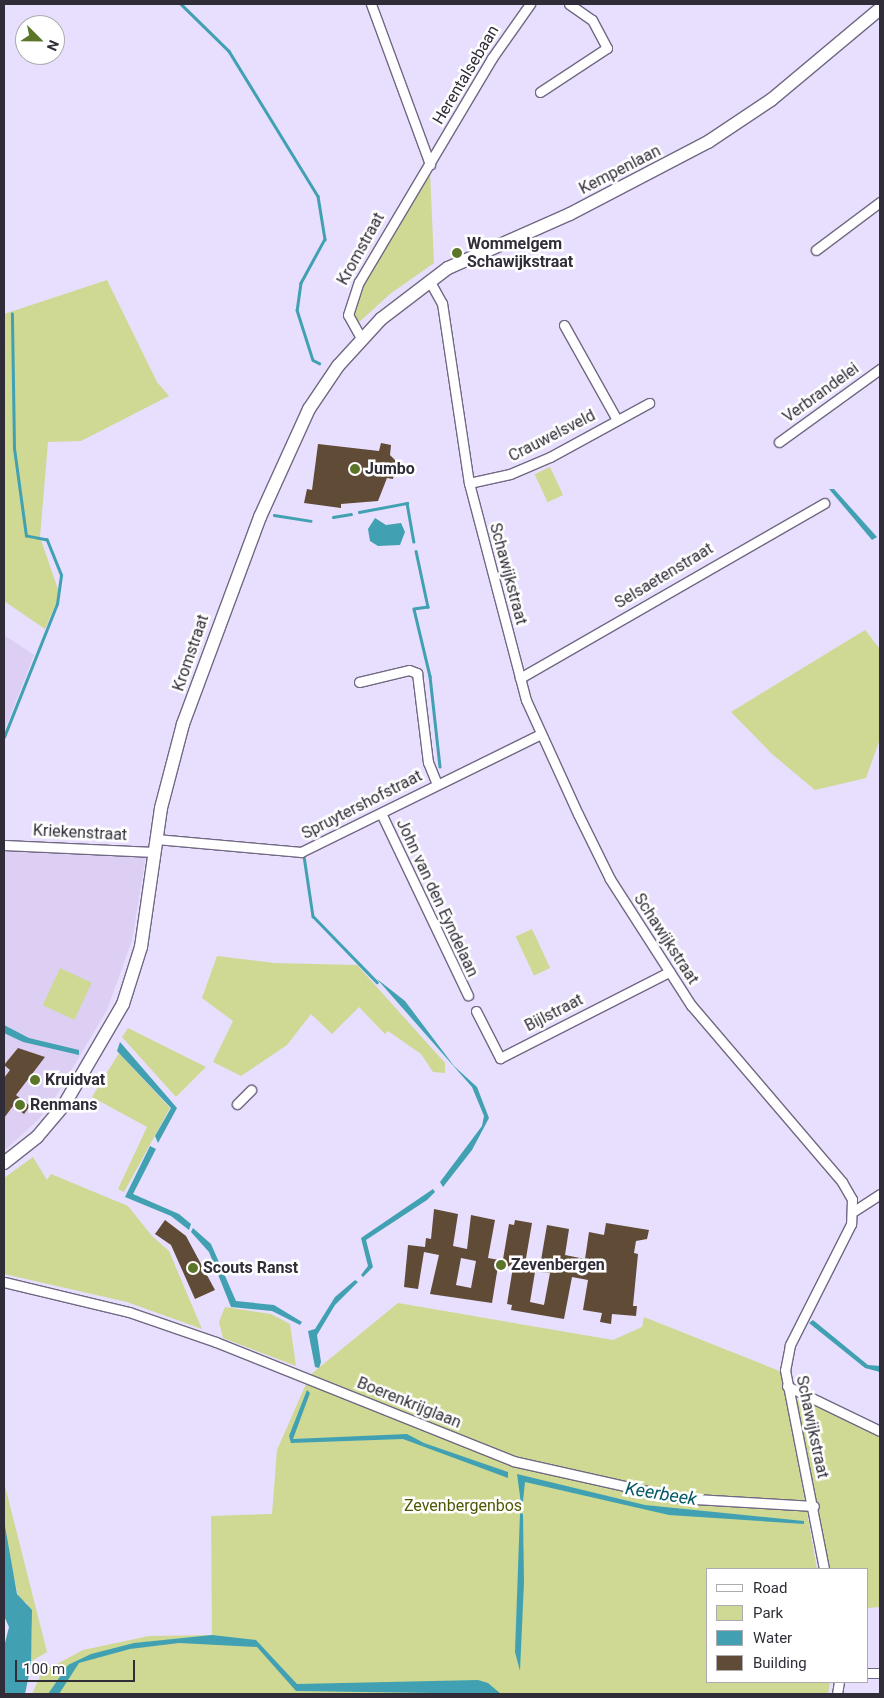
<!DOCTYPE html>
<html>
<head>
<meta charset="utf-8">
<style>
  body { margin:0 }
  #map { position:relative; width:884px; height:1698px; overflow:hidden; background:#e8defd; font-family:Roboto,sans-serif }
  div>[style] { position:absolute }
  [style*='--x'] { left:calc(var(--x)*1px); top:calc(var(--y)*1px); width:calc(var(--w)*1px); rotate:calc(var(--a)*1deg) }
  .built>* { inset:0; background:#dccff3 }
  .green>* { inset:0; background:#cfd993; transform-origin:0 0 }
  .water>* { inset:0; background:#41a1b2 }
  .stream>* { height:2.5px; margin:-1.25px; padding:0 1.25px; transform-origin:1.25px; border-radius:1.25px; background:#41a1b2 }
  .building>* { inset:0; background:#604b37 }
  .roads { filter:drop-shadow(1px 0 #716883) drop-shadow(-1px 0 #716883) drop-shadow(0 1px #716883) drop-shadow(0 -1px #716883) }
  .minor>* { height:9px; margin:-4.5px; padding:0 4.5px; transform-origin:4.5px; border-radius:4.5px; background:#fff }
  .secondary>* { height:12px; margin:-6px; padding:0 6px; transform-origin:6px; border-radius:6px; background:#fff }
  .dots>* { width:14px; height:14px; translate:-50% -50%; box-sizing:border-box; border:2px solid #fff; border-radius:50% }
  span { translate:-50% -50%; white-space:nowrap; text-align:center; line-height:1.15; -webkit-text-stroke:5px #fff; paint-order:stroke }
  .street-label { font-size:16px; color:#312d38 }
  .poi-label { font-size:16px; color:#312d38; font-weight:700 }
  .left { translate:0 -50%; text-align:left }
  .park-label { font-size:16px; color:#505702 }
  .water-label { font-size:18px; color:#055a67; font-style:italic }
  .frame { position:absolute; inset:0; border:5px solid #312d38; pointer-events:none }
  .legend { position:absolute; left:706px; top:1568px; width:162px; height:115px; box-sizing:border-box; background:#fff; border:1px solid #adabaf; margin:0; padding:6px 9px; list-style:none; font-size:15px; color:#312d38 }
  .legend li { display:flex; align-items:center; gap:10px; height:25px }
  .legend b { width:25px; border:1px solid #adabaf }
  .north { position:absolute; left:15px; top:15px; width:50px; height:50px; box-sizing:border-box; background:#fff; border:1px solid #adabaf; border-radius:50%; rotate:113deg; font-size:14px; font-weight:700; line-height:20px; text-align:center; color:#312d38 }
  .north::after { content:''; display:block; margin:auto; width:18px; height:22px; background:#5b7529; clip-path:polygon(50% 0,100% 100%,50% 72%,0 100%) }
  .scale { position:absolute; left:15px; top:1660px; width:120px; height:22px; box-sizing:border-box; border:2px solid #312d38; border-top:0; padding-left:6px; font-size:15px; line-height:18px; white-space:nowrap; color:#312d38; -webkit-text-stroke:4px #fff; paint-order:stroke }
</style>
</head>
<body>
<div id="map">
  <div class="built">
    <div style="clip-path:polygon(4px 635px,34px 655px,4px 732px)"></div>
    <div style="clip-path:polygon(4px 847px,146px 856px,132px 940px,107px 1010px,56px 1096px,39px 1119px,4px 1151px)"></div>
  </div>
  <div class="green">
    <div style="clip-path:polygon(430px 171px,434px 263px,390px 294px,357px 324px,353px 308px,365px 280px)"></div>
    <div style="clip-path:polygon(107px 280px,157px 382px,169px 396px,81px 441px,48px 442px,40px 537px,60px 595px,45px 629px,4px 601px,4px 314px)"></div>
    <div style="left:550px;top:467px;width:31px;height:17px;rotate:65deg"></div>
    <div style="clip-path:polygon(865px 630px,880px 649px,880px 739px,866px 778px,815px 790px,772px 754px,731px 712px)"></div>
    <div style="left:532px;top:929px;width:43px;height:18px;rotate:65deg"></div>
    <div style="clip-path:polygon(217px 956px,274px 963px,357px 965px,445px 1063px,445px 1073px,433px 1072px,421px 1054px,388px 1031px,385px 1034px,359px 1007px,332px 1034px,311px 1014px,287px 1045px,241px 1076px,213px 1062px,233px 1021px,202px 998px)"></div>
    <div style="left:60px;top:968px;width:35px;height:41px;rotate:25deg"></div>
    <div style="clip-path:polygon(128px 1028px,206px 1067px,176px 1097px,122px 1037px)"></div>
    <div style="clip-path:polygon(119px 1053px,170px 1108px,124px 1192px,118px 1189px,147px 1127px,92px 1097px)"></div>
    <div style="clip-path:polygon(33px 1157px,47px 1180px,51px 1174px,128px 1206px,152px 1236px,169px 1251px,202px 1329px,127px 1302px,4px 1274px,4px 1178px)"></div>
    <div style="clip-path:polygon(398px 1303px,613px 1340px,642px 1327px,644px 1317px,782px 1372px,817px 1569px,708px 1569px,708px 1682px,830px 1682px,828px 1694px,32px 1694px,42px 1672px,83px 1650px,149px 1636px,212px 1635px,211px 1516px,272px 1514px,277px 1450px,310px 1375px)"></div>
    <div style="clip-path:polygon(225px 1307px,271px 1314px,290px 1324px,296px 1366px,223px 1338px,219px 1322px)"></div>
    <div style="clip-path:polygon(802px 1398px,880px 1433px,880px 1607px,868px 1608px,868px 1569px,829px 1569px,795px 1400px)"></div>
    <div style="clip-path:polygon(4px 1482px,47px 1652px,30px 1662px,32px 1628px,27px 1603px,19px 1600px,12px 1568px,4px 1519px)"></div>
  </div>
  <div class="water">
    <div style="clip-path:polygon(829px 489px,834px 489px,877px 537px,872px 540px)"></div>
    <div style="clip-path:polygon(375px 518px,386px 525px,401px 523px,405px 532px,400px 545px,378px 546px,370px 541px,368px 529px)"></div>
    <div style="clip-path:polygon(377px 979px,405px 1001px,454px 1066px,477px 1087px,489px 1118px,472px 1150px,443px 1187px,440px 1182px,482px 1126px,484px 1116px,472px 1087px)"></div>
    <div style="clip-path:polygon(4px 1025px,29px 1038px,79px 1050px,79px 1055px,23px 1042px,4px 1033px)"></div>
    <div style="clip-path:polygon(120px 1042px,177px 1108px,158px 1143px,155px 1136px,171px 1108px,117px 1051px)"></div>
    <div style="clip-path:polygon(150px 1146px,156px 1149px,133px 1194px,179px 1214px,191px 1224px,189px 1230px,171px 1216px,125px 1197px)"></div>
    <div style="clip-path:polygon(433px 1189px,435px 1192px,427px 1200px,366px 1240px,373px 1267px,363px 1277px,361px 1275px,368px 1266px,361px 1238px)"></div>
    <div style="clip-path:polygon(193px 1228px,211px 1244px,236px 1301px,274px 1305px,302px 1322px,300px 1325px,272px 1311px,231px 1307px,209px 1252px,191px 1232px)"></div>
    <div style="clip-path:polygon(355px 1280px,358px 1282px,335px 1305px,317px 1335px,321px 1362px,319px 1368px,315px 1367px,308px 1331px,315px 1329px,335px 1297px)"></div>
    <div style="clip-path:polygon(813px 1320px,868px 1365px,880px 1366px,880px 1372px,865px 1368px,809px 1323px)"></div>
    <div style="clip-path:polygon(307px 1390px,310px 1393px,293px 1439px,407px 1434px,424px 1443px,508px 1472px,508px 1478px,403px 1439px,291px 1443px,289px 1436px)"></div>
    <div style="clip-path:polygon(517px 1474px,645px 1505px,804px 1521px,804px 1524px,669px 1515px,525px 1482px,522px 1511px)"></div>
    <div style="clip-path:polygon(520px 1513px,523px 1514px,524px 1582px,520px 1671px,515px 1652px)"></div>
    <div style="clip-path:polygon(4px 1520px,17px 1594px,32px 1610px,31px 1665px,25px 1694px,4px 1694px,4px 1647px,9px 1627px,4px 1616px)"></div>
    <div style="clip-path:polygon(212px 1635px,256px 1640px,297px 1684px,478px 1680px,488px 1683px,501px 1694px,296px 1691px,257px 1647px,179px 1643px,130px 1649px,79px 1663px,59px 1694px,48px 1694px,68px 1665px,91px 1654px,134px 1643px)"></div>
  </div>
  <div class="stream">
    <div style="--x:181;--y:4;--w:67;--a:44.4"></div>
    <div style="--x:229;--y:51;--w:170;--a:58.5"></div>
    <div style="--x:318;--y:196;--w:44;--a:80.8"></div>
    <div style="--x:325;--y:239;--w:50;--a:118.6"></div>
    <div style="--x:301;--y:283;--w:27;--a:98"></div>
    <div style="--x:297;--y:310;--w:52;--a:72.3"></div>
    <div style="--x:313;--y:360;--w:7;--a:27"></div>
    <div style="--x:359;--y:512;--w:49;--a:-10.6"></div>
    <div style="--x:407;--y:503;--w:39;--a:80"></div>
    <div style="--x:274;--y:515;--w:37;--a:9"></div>
    <div style="--x:333;--y:517;--w:18;--a:-9"></div>
    <div style="--x:416;--y:551;--w:57;--a:77.9"></div>
    <div style="--x:428;--y:607;--w:14;--a:172"></div>
    <div style="--x:414;--y:609;--w:69;--a:76.6"></div>
    <div style="--x:430;--y:676;--w:91;--a:83.7"></div>
    <div style="--x:4;--y:737;--w:143;--a:-68.3"></div>
    <div style="--x:57;--y:604;--w:29;--a:-82"></div>
    <div style="--x:61;--y:575;--w:38;--a:-112"></div>
    <div style="--x:47;--y:540;--w:21;--a:-169"></div>
    <div style="--x:26;--y:536;--w:89;--a:-97.8"></div>
    <div style="--x:14;--y:448;--w:134;--a:-90.9"></div>
    <div style="--x:304;--y:856;--w:61;--a:81.5"></div>
    <div style="--x:313;--y:916;--w:92;--a:45.9"></div>
  </div>
  <div class="building">
    <div style="clip-path:polygon(381px 443px,391px 445px,390px 455px,396px 461px,393px 479px,387px 478px,378px 501px,341px 504px,341px 508px,304px 503px,307px 489px,312px 490px,318px 444px,379px 451px)"></div>
    <div style="clip-path:polygon(18px 1048px,45px 1057px,16px 1095px,30px 1106px,24px 1114px,13px 1106px,4px 1118px,4px 1078px,10px 1070px,4px 1065px)"></div>
    <div style="clip-path:polygon(evenodd,434px 1209px,458px 1214px,453px 1246px,467px 1249px,471px 1215px,495px 1220px,488px 1258px,499px 1260px,492px 1303px,430px 1294px,439px 1255px,424px 1252px,418px 1289px,404px 1287px,408px 1245px,425px 1247px,426px 1238px,431px 1239px,434px 1209px,461px 1258px,476px 1261px,471px 1288px,456px 1285px,461px 1258px)"></div>
    <div style="clip-path:polygon(165px 1220px,186px 1236px,215px 1290px,195px 1299px,171px 1245px,155px 1234px)"></div>
    <div style="clip-path:polygon(515px 1220px,532px 1223px,525px 1264px,536px 1266px,530px 1302px,544px 1305px,550px 1273px,539px 1272px,547px 1225px,569px 1229px,565px 1255px,585px 1259px,589px 1232px,604px 1235px,606px 1223px,649px 1230px,647px 1239px,636px 1241px,634px 1253px,638px 1254px,633px 1306px,637px 1306px,636px 1316px,612px 1314px,611px 1324px,600px 1322px,602px 1313px,583px 1310px,588px 1280px,572px 1277px,564px 1319px,511px 1310px,512px 1305px,507px 1304px,513px 1267px,502px 1265px,509px 1224px,514px 1225px)"></div>
  </div>
  <div class="roads">
    <div class="minor">
      <div style="--x:371;--y:4;--w:171;--a:69.8"></div>
      <div style="--x:540;--y:92;--w:80;--a:-33.3"></div>
      <div style="--x:607;--y:48;--w:32;--a:-118"></div>
      <div style="--x:592;--y:20;--w:28;--a:-145"></div>
      <div style="--x:816;--y:250;--w:80;--a:-36.9"></div>
      <div style="--x:429;--y:280;--w:26;--a:61"></div>
      <div style="--x:442;--y:303;--w:182;--a:81.5"></div>
      <div style="--x:469;--y:483;--w:224;--a:75.3"></div>
      <div style="--x:526;--y:700;--w:125;--a:65.5"></div>
      <div style="--x:578;--y:814;--w:72;--a:63.8"></div>
      <div style="--x:610;--y:879;--w:150;--a:57.3"></div>
      <div style="--x:691;--y:1005;--w:233;--a:49.5"></div>
      <div style="--x:842;--y:1182;--w:20;--a:60"></div>
      <div style="--x:852;--y:1199;--w:25;--a:92"></div>
      <div style="--x:851;--y:1224;--w:136;--a:116.8"></div>
      <div style="--x:790;--y:1345;--w:25;--a:101"></div>
      <div style="--x:785;--y:1370;--w:203;--a:78.9"></div>
      <div style="--x:564;--y:325;--w:107;--a:60.8"></div>
      <div style="--x:361;--y:338;--w:26;--a:-119"></div>
      <div style="--x:348;--y:315;--w:35;--a:-72"></div>
      <div style="--x:359;--y:282;--w:261;--a:-59.3"></div>
      <div style="--x:492;--y:58;--w:66;--a:-54.9"></div>
      <div style="--x:779;--y:442;--w:125;--a:-35.9"></div>
      <div style="--x:469;--y:483;--w:42;--a:-12.4"></div>
      <div style="--x:510;--y:474;--w:43;--a:-23"></div>
      <div style="--x:550;--y:457;--w:113;--a:-28.6"></div>
      <div style="--x:520;--y:678;--w:351;--a:-29.9"></div>
      <div style="--x:359;--y:682;--w:51;--a:-13.5"></div>
      <div style="--x:409;--y:670;--w:9;--a:21"></div>
      <div style="--x:417;--y:673;--w:90;--a:83"></div>
      <div style="--x:428;--y:762;--w:24;--a:68"></div>
      <div style="--x:381;--y:813;--w:202;--a:64.5"></div>
      <div style="--x:156;--y:839;--w:146;--a:5.1"></div>
      <div style="--x:301;--y:852;--w:267;--a:-26.2"></div>
      <div style="--x:4;--y:845;--w:150;--a:2.7"></div>
      <div style="--x:476;--y:1011;--w:53;--a:62.9"></div>
      <div style="--x:500;--y:1058;--w:190;--a:-27"></div>
      <div style="--x:237;--y:1104;--w:20;--a:-45"></div>
      <div style="--x:854;--y:1211;--w:31;--a:-33"></div>
      <div style="--x:4;--y:1282;--w:129;--a:13.5"></div>
      <div style="--x:129;--y:1312;--w:92;--a:19"></div>
      <div style="--x:216;--y:1342;--w:320;--a:21.8"></div>
      <div style="--x:513;--y:1461;--w:169;--a:12.6"></div>
      <div style="--x:678;--y:1498;--w:136;--a:3.4"></div>
      <div style="--x:787;--y:1386;--w:103;--a:25.8"></div>
      <div style="--x:868;--y:1673;--w:12;--a:0"></div>
      <div style="--x:837;--y:1694;--w:12;--a:-81"></div>
    </div>
    <div class="secondary">
      <div style="--x:4;--y:1163;--w:42;--a:-38.2"></div>
      <div style="--x:37;--y:1137;--w:42;--a:-49.8"></div>
      <div style="--x:64;--y:1105;--w:117;--a:-59.7"></div>
      <div style="--x:123;--y:1004;--w:60;--a:-72.5"></div>
      <div style="--x:141;--y:947;--w:140;--a:-81.8"></div>
      <div style="--x:161;--y:808;--w:87;--a:-75.3"></div>
      <div style="--x:183;--y:724;--w:221;--a:-69.6"></div>
      <div style="--x:260;--y:517;--w:119;--a:-65.6"></div>
      <div style="--x:309;--y:409;--w:52;--a:-56"></div>
      <div style="--x:338;--y:366;--w:64;--a:-47.5"></div>
      <div style="--x:381;--y:319;--w:84;--a:-37.3"></div>
      <div style="--x:448;--y:268;--w:133;--a:-23.9"></div>
      <div style="--x:570;--y:214;--w:156;--a:-27.6"></div>
      <div style="--x:708;--y:142;--w:76;--a:-33.7"></div>
      <div style="--x:771;--y:100;--w:142;--a:-39.9"></div>
    </div>
  </div>
  <div class="dots">
    <div style="left:457px;top:253px;background:#5b7529"></div>
    <div style="left:355px;top:469px;background:#5b7529"></div>
    <div style="left:35px;top:1080px;background:#5b7529"></div>
    <div style="left:20px;top:1105px;background:#5b7529"></div>
    <div style="left:501px;top:1265px;background:#5b7529"></div>
    <div style="left:193px;top:1268px;background:#5b7529"></div>
  </div>
  <div class="street-label">
    <span style="left:466px;top:75px;rotate:-59deg">Herentalsebaan</span>
    <span style="left:620px;top:170px;rotate:-27deg">Kempenlaan</span>
    <span style="left:361px;top:249px;rotate:-61deg">Kromstraat</span>
    <span style="left:821px;top:393px;rotate:-36deg">Verbrandelei</span>
    <span style="left:552px;top:436px;rotate:-27deg">Crauwelsveld</span>
    <span style="left:508px;top:574px;rotate:75deg">Schawijkstraat</span>
    <span style="left:664px;top:576px;rotate:-31deg">Selsaetenstraat</span>
    <span style="left:191px;top:653px;rotate:-71deg">Kromstraat</span>
    <span style="left:362px;top:805px;rotate:-27deg">Spruytershofstraat</span>
    <span style="left:80px;top:833px;rotate:3deg">Kriekenstraat</span>
    <span style="left:437px;top:898px;rotate:65deg">John van den Eyndelaan</span>
    <span style="left:666px;top:939px;rotate:57deg">Schawijkstraat</span>
    <span style="left:554px;top:1013px;rotate:-27deg">Bijlstraat</span>
    <span style="left:409px;top:1403px;rotate:22deg">Boerenkrijglaan</span>
    <span style="left:812px;top:1427px;rotate:78deg">Schawijkstraat</span>
  </div>
  <div class="poi-label">
    <span class="left" style="left:467px;top:253px">Wommelgem<br>Schawijkstraat</span>
    <span class="left" style="left:365px;top:469px">Jumbo</span>
    <span class="left" style="left:45px;top:1080px">Kruidvat</span>
    <span class="left" style="left:30px;top:1105px">Renmans</span>
    <span class="left" style="left:511px;top:1265px">Zevenbergen</span>
    <span class="left" style="left:203px;top:1268px">Scouts Ranst</span>
  </div>
  <div class="park-label">
    <span style="left:463px;top:1506px">Zevenbergenbos</span>
  </div>
  <div class="water-label">
    <span style="left:661px;top:1494px;rotate:9deg">Keerbeek</span>
  </div>
  <div class="frame"></div>
  <ul class="legend">
  <li><b style="height:6px;background:#fff"></b>Road</li>
  <li><b style="height:14px;background:#cfd993"></b>Park</li>
  <li><b style="height:14px;background:#41a1b2"></b>Water</li>
  <li><b style="height:14px;background:#604b37"></b>Building</li>
  </ul>
  <div class="north">N</div>
  <div class="scale">100 m</div>
</div>
</body>
</html>
